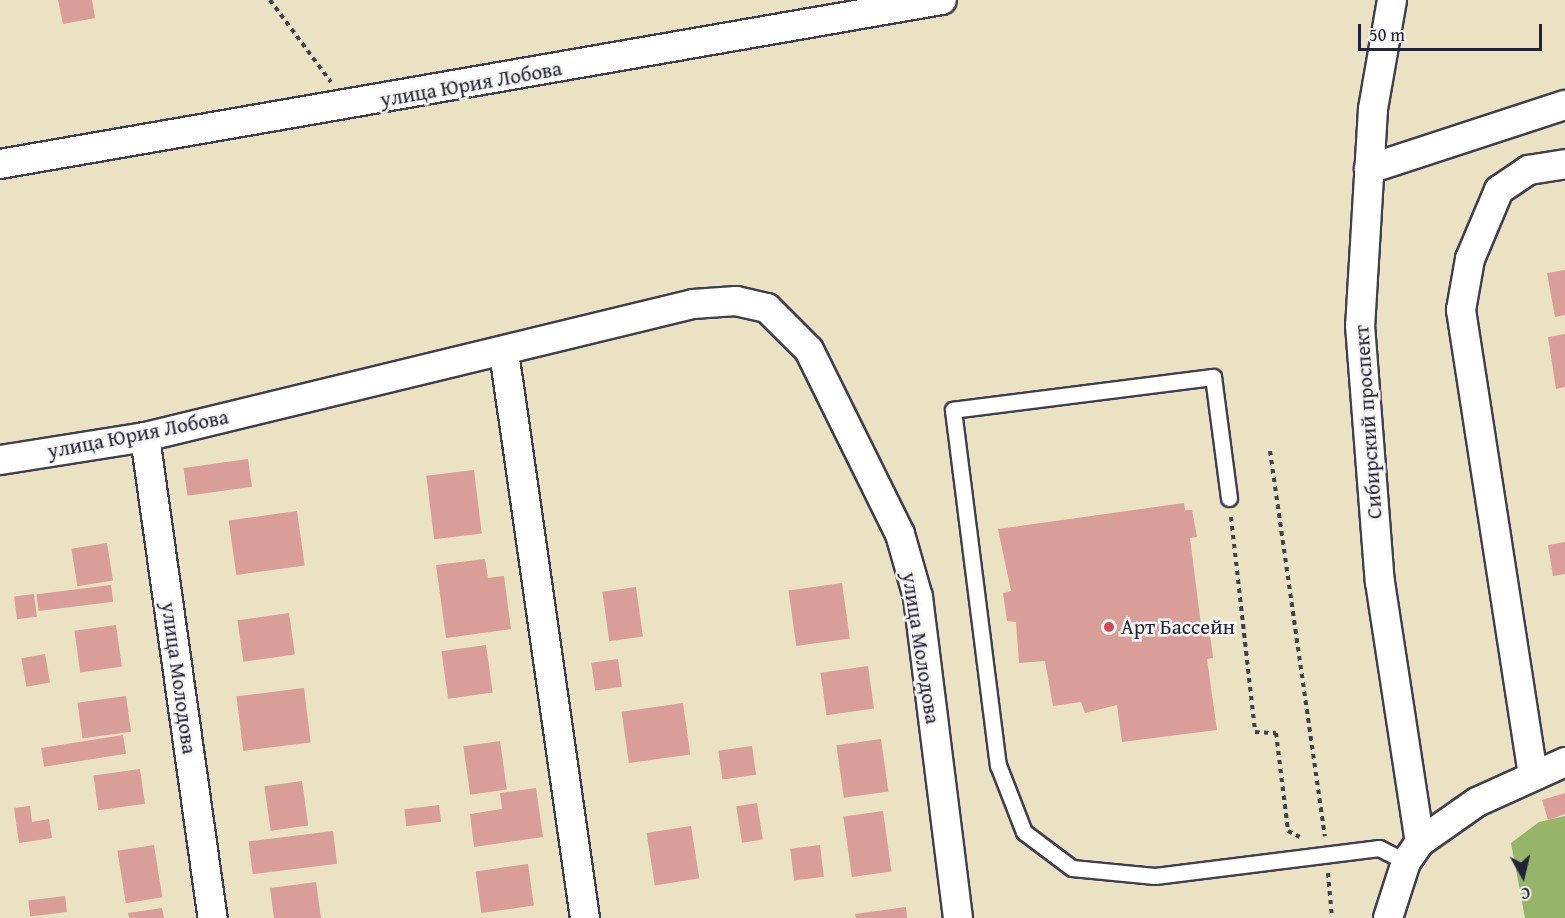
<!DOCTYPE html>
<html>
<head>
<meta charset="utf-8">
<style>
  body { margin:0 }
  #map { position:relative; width:1565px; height:918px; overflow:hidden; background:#ebe2c3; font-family:"Gentium Book Plus",serif }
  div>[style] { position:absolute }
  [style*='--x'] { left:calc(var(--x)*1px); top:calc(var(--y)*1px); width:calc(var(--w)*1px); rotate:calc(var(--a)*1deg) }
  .forest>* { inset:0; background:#96b568 }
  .building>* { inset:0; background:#d89e97; transform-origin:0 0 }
  .path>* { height:4px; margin-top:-2px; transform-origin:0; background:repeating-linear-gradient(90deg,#403f4f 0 4.5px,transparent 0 9px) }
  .roads { filter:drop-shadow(2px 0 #403f4f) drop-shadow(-2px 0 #403f4f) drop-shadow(0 2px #403f4f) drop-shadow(0 -2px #403f4f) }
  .service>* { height:15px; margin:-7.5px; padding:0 7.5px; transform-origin:7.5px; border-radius:7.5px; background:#fff }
  .minor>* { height:28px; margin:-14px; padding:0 14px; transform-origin:14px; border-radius:14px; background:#fff }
  .dots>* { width:16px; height:16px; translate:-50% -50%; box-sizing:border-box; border:3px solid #f6f6f2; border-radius:50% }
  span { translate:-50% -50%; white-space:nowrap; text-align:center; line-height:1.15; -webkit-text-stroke:5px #f6f6f2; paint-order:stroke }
  .street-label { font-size:21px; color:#22223b }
  .poi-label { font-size:21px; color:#22223b }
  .left { translate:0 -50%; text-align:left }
  .north { position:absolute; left:1493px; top:846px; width:60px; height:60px; -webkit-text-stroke:4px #f6f6f2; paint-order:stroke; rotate:172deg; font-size:16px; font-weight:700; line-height:24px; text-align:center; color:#22223b }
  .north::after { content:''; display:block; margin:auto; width:21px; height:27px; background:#22223b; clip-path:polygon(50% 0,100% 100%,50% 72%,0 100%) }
  .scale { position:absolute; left:1358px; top:24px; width:184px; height:27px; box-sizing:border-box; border:3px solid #22223b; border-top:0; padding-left:8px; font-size:18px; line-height:21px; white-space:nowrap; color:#22223b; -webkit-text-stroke:4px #f6f6f2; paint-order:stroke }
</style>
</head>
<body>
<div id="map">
  <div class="forest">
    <div style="clip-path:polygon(1565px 816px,1565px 918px,1525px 918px,1511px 843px,1539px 822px)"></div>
  </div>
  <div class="building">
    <div style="clip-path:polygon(58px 0,92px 0,95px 18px,63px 24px)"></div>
    <div style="clip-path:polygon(1565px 270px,1565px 315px,1555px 317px,1547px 273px)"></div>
    <div style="clip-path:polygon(1565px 334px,1565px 387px,1556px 389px,1548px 337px)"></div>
    <div style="left:248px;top:459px;width:28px;height:65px;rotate:82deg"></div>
    <div style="left:474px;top:470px;width:64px;height:48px;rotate:83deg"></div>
    <div style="clip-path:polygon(1184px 503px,1185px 510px,1192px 510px,1197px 537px,1190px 538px,1202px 633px,1210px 633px,1213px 658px,1207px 659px,1217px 730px,1122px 742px,1117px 705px,1085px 713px,1081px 702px,1053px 706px,1045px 661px,1019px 663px,1016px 622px,1007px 621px,1003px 593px,1011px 591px,998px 529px)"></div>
    <div style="left:297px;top:511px;width:55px;height:69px;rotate:82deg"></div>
    <div style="clip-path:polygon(1565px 542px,1565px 574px,1553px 576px,1548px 545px)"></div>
    <div style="left:107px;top:543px;width:38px;height:36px;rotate:81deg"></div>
    <div style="clip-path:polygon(485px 559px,488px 578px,504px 576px,511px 629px,446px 638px,436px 565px)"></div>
    <div style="left:842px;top:583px;width:56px;height:54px;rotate:82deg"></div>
    <div style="left:111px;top:585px;width:17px;height:75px;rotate:83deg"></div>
    <div style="left:636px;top:587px;width:50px;height:34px;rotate:82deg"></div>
    <div style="left:34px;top:594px;width:23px;height:20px;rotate:83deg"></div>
    <div style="left:289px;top:613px;width:42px;height:52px;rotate:82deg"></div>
    <div style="left:116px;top:625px;width:42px;height:42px;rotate:82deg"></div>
    <div style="left:486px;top:645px;width:48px;height:45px;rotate:82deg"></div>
    <div style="left:45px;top:654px;width:29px;height:24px;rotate:80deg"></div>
    <div style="left:618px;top:659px;width:28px;height:27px;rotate:82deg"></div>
    <div style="left:868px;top:666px;width:43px;height:48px;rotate:82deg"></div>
    <div style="left:304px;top:688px;width:55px;height:68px;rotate:83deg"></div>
    <div style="left:126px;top:696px;width:36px;height:49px;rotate:82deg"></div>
    <div style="left:683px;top:703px;width:52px;height:62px;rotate:82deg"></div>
    <div style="left:123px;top:735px;width:19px;height:83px;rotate:81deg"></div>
    <div style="left:881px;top:739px;width:53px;height:45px;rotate:82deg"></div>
    <div style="left:500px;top:741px;width:49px;height:37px;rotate:82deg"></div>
    <div style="left:752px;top:746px;width:29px;height:34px;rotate:82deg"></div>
    <div style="left:140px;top:769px;width:35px;height:47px;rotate:82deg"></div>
    <div style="left:302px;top:781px;width:45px;height:38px;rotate:82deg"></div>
    <div style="clip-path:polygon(536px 788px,543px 837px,474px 847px,470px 814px,502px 809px,500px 793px)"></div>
    <div style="clip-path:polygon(1565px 793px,1565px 814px,1548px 820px,1542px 800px)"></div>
    <div style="left:757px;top:803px;width:37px;height:21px;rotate:81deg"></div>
    <div style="left:439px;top:805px;width:17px;height:35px;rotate:83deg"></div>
    <div style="clip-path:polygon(30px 806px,32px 822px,49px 819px,52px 838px,19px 843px,14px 808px)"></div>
    <div style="left:883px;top:811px;width:61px;height:40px;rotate:82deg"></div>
    <div style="left:691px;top:826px;width:53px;height:45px;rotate:81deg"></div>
    <div style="left:333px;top:831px;width:33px;height:85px;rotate:83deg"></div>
    <div style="left:154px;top:845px;width:53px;height:37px;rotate:81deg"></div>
    <div style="left:820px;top:845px;width:32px;height:30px;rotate:83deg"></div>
    <div style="left:528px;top:864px;width:42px;height:53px;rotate:82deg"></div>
    <div style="clip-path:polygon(316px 882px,321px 918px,274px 918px,270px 888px)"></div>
    <div style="left:65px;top:896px;width:16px;height:37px;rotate:83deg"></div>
    <div style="clip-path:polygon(906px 907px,907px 918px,856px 918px,855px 914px)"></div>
    <div style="clip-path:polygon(162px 908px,164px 918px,129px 918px,128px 913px)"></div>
  </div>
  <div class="path">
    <div style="--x:270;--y:0;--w:102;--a:53.4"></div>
    <div style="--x:1270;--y:451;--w:389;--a:81.9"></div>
    <div style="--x:1231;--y:517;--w:216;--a:83.6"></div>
    <div style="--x:1255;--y:732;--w:21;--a:3"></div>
    <div style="--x:1276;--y:733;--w:99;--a:83"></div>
    <div style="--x:1288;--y:831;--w:13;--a:27"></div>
    <div style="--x:1328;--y:873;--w:45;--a:84.9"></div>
  </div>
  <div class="roads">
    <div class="service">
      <div style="--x:1229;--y:498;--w:122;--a:-97.5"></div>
      <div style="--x:1213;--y:377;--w:262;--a:172.8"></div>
      <div style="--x:953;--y:410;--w:358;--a:82.8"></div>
      <div style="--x:998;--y:765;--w:72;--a:68.8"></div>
      <div style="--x:1024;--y:832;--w:60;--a:36.9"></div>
      <div style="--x:1072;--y:868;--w:83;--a:5.5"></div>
      <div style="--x:1155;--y:876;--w:226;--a:-7.1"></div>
      <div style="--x:1379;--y:848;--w:30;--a:27"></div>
    </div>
    <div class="minor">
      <div style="--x:1392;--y:0;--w:111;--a:99.9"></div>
      <div style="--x:1373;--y:109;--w:216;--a:93.4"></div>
      <div style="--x:1360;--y:325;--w:258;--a:85.6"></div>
      <div style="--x:1380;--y:582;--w:263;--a:81.3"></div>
      <div style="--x:0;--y:164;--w:956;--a:-9.88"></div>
      <div style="--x:1369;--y:169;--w:206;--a:-18.1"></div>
      <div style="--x:504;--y:352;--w:572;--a:81.86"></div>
      <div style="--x:145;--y:437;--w:486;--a:82"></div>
      <div style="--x:0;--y:460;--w:147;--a:-9"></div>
      <div style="--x:145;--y:437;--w:564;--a:-13.64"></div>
      <div style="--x:693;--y:304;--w:43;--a:-4"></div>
      <div style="--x:736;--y:301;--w:32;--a:13"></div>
      <div style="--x:767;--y:308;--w:59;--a:45"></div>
      <div style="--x:809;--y:350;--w:205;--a:63.7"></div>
      <div style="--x:900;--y:534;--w:66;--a:74.1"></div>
      <div style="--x:918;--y:597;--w:323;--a:82.9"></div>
      <div style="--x:1533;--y:775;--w:471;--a:-98.8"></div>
      <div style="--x:1461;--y:310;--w:52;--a:-80"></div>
      <div style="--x:1470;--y:259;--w:75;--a:-67.2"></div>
      <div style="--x:1499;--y:190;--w:36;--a:-34"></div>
      <div style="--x:1529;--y:170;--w:36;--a:-9"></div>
      <div style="--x:1388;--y:918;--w:59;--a:-72.2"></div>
      <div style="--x:1406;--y:862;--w:24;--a:-55"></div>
      <div style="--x:1420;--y:842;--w:70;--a:-35.1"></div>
      <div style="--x:1477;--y:802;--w:97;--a:-24.4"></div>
    </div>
  </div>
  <div class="dots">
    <div style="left:1109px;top:627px;background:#d1495b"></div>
  </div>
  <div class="street-label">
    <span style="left:471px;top:84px;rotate:-10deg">улица Юрия Лобова</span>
    <span style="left:1368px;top:422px;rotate:-94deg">Сибирский проспект</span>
    <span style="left:138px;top:434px;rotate:-11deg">улица Юрия Лобова</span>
    <span style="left:921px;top:648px;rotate:81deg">улица Молодова</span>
    <span style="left:179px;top:678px;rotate:82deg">улица Молодова</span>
  </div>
  <div class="poi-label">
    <span class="left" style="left:1121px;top:627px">Арт Бассейн</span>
  </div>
  <div class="north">С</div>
  <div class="scale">50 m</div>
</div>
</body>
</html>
